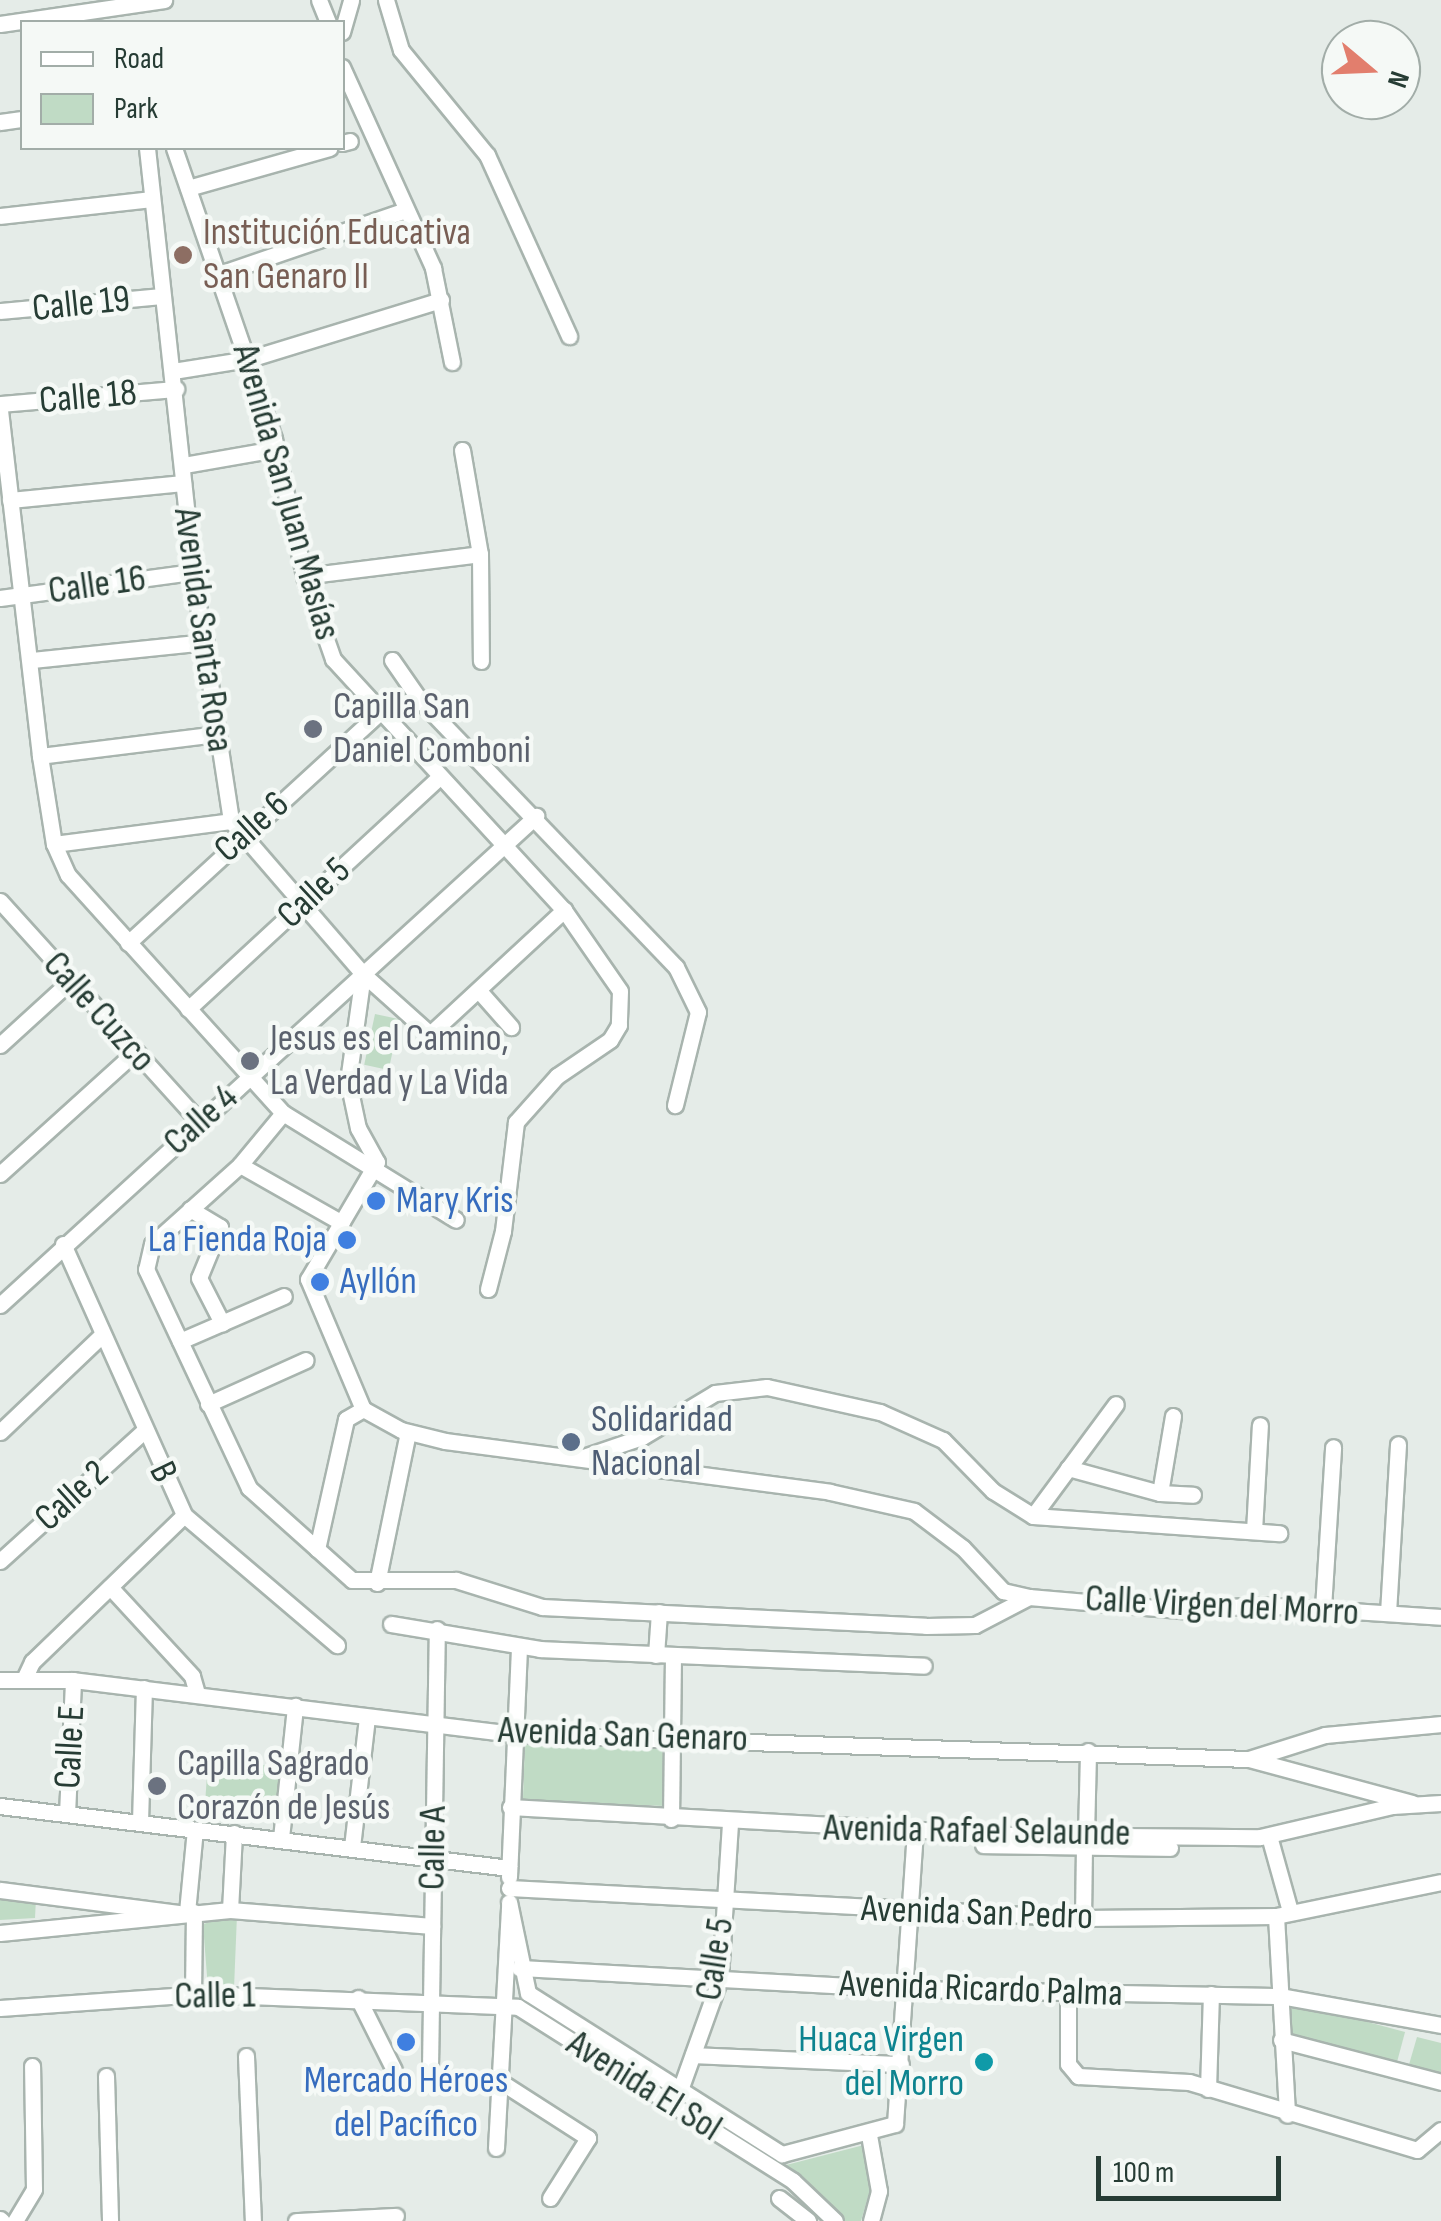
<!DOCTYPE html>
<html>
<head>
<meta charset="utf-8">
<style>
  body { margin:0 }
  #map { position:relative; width:1441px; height:2221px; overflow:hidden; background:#e5ece8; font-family:"Sofia Sans Condensed",sans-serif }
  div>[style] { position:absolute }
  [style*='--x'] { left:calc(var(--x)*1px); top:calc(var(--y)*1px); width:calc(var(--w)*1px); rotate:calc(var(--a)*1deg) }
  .green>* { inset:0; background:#c0dbc5; transform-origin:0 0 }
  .roads { filter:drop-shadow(2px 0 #a8b4ae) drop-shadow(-2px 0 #a8b4ae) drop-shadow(0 2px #a8b4ae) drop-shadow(0 -2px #a8b4ae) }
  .minor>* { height:15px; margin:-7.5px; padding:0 7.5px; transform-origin:7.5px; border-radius:7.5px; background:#fff }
  .dots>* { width:28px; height:28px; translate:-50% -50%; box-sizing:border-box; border:5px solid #f5f9f6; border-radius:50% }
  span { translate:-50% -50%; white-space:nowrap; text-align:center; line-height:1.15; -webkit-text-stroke:9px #f5f9f6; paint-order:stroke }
  .education-label { font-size:38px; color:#785e54 }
  .left { translate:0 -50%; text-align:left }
  .street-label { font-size:38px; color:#263c34 }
  .worship-label { font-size:38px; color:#5b616d }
  .shop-label { font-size:38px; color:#366cbe }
  .right { translate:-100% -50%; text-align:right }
  .service-label { font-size:38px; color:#4e5e75 }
  .culture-label { font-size:38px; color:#0d838f }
  .legend { position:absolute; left:20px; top:20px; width:325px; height:130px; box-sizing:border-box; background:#f5f9f6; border:2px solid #a2ada8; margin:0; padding:12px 18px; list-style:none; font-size:30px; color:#263c34 }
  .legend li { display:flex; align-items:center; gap:20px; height:50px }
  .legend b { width:50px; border:2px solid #a2ada8 }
  .north { position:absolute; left:1321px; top:20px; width:100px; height:100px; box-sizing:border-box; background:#f5f9f6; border:2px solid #a2ada8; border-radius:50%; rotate:109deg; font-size:28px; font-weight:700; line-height:40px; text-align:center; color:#263c34 }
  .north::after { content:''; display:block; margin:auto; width:35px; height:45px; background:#e27e6d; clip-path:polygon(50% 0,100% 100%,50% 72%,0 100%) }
  .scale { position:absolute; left:1096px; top:2156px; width:185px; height:45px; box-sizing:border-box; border:5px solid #263c34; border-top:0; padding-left:12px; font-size:30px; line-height:35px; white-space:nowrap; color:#263c34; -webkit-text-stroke:8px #f5f9f6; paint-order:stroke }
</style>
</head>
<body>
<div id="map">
  <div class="green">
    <div style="left:375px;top:1014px;width:25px;height:52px;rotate:12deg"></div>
    <div style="left:525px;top:1741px;width:142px;height:60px;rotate:2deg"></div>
    <div style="left:208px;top:1761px;width:73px;height:49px;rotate:4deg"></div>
    <div style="clip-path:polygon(0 1896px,36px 1898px,35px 1918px,0 1920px)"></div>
    <div style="clip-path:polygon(237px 1915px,234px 1988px,208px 1989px,203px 1924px)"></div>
    <div style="left:1293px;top:2002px;width:116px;height:37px;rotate:15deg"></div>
    <div style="clip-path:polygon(1417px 2037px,1441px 2043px,1441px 2077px,1408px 2068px)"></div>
    <div style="clip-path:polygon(864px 2145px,872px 2183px,861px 2221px,843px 2221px,786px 2165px)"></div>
  </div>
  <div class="roads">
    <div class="minor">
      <div style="--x:319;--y:0;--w:24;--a:68"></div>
      <div style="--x:386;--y:0;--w:52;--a:73.3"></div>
      <div style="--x:401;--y:50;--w:136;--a:50.7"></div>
      <div style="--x:487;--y:155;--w:199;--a:65.6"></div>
      <div style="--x:0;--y:24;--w:166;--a:-8.3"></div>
      <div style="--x:342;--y:32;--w:33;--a:-74"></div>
      <div style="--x:342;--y:67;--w:221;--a:65.6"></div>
      <div style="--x:433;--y:268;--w:96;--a:78.6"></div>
      <div style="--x:0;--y:122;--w:22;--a:-8"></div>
      <div style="--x:342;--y:143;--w:8;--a:-14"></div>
      <div style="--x:147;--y:148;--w:426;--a:83.8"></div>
      <div style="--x:193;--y:572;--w:252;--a:81.3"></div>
      <div style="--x:231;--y:821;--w:202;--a:49.2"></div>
      <div style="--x:363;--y:974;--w:90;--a:41.8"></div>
      <div style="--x:430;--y:1034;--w:183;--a:-42.8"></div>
      <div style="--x:174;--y:148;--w:308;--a:71"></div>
      <div style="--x:274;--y:439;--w:140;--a:77.6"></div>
      <div style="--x:304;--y:576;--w:88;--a:70.7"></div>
      <div style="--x:333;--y:659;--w:341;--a:47.4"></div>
      <div style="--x:564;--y:910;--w:98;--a:55.3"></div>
      <div style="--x:620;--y:991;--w:34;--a:92"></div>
      <div style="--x:619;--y:1025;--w:17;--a:121"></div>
      <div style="--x:610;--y:1040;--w:64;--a:145.8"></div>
      <div style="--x:557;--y:1076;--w:62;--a:131.7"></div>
      <div style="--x:516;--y:1122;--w:110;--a:96.8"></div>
      <div style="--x:503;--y:1231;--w:60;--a:104.5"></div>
      <div style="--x:188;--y:188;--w:147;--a:-15.8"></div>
      <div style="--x:0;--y:216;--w:152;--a:-6.4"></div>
      <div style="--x:222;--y:273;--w:194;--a:-18.9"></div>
      <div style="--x:0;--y:311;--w:163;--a:-5.3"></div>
      <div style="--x:173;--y:371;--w:77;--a:-9"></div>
      <div style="--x:249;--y:359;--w:201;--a:-17.1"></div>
      <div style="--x:0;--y:404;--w:177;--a:-4.9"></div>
      <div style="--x:0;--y:410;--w:348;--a:83.4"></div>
      <div style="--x:40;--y:756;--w:89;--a:81"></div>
      <div style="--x:54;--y:844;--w:34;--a:66"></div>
      <div style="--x:68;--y:875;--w:321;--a:47.9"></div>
      <div style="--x:283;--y:1113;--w:203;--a:31.7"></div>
      <div style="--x:462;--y:450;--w:106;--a:80.2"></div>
      <div style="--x:480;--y:554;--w:107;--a:89.5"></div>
      <div style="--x:184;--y:465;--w:93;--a:-9.9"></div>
      <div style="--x:10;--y:500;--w:174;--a:-5.6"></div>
      <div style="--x:304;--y:576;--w:177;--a:-7.1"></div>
      <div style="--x:0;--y:598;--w:195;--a:-7.7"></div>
      <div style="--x:32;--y:660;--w:175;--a:-5.9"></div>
      <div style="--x:392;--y:660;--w:47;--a:55.3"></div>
      <div style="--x:419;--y:699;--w:371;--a:46.2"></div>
      <div style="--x:676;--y:967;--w:50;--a:63.9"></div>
      <div style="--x:698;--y:1012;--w:96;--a:103.9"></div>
      <div style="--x:40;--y:756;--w:178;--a:-7.1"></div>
      <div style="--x:54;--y:844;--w:178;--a:-7.4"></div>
      <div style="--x:0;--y:901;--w:297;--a:47.9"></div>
      <div style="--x:128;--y:943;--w:340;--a:-42.5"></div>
      <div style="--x:363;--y:974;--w:108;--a:98"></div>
      <div style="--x:348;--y:1081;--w:48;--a:78"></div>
      <div style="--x:358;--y:1128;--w:39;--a:61"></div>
      <div style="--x:377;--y:1162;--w:136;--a:120.5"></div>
      <div style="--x:308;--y:1279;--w:141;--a:67.1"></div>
      <div style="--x:363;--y:1409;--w:43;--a:28.9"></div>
      <div style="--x:401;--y:1430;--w:45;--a:14"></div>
      <div style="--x:445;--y:1441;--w:388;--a:7.5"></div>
      <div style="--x:830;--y:1492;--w:86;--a:12.7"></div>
      <div style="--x:914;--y:1511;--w:61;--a:37.1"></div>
      <div style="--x:963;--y:1548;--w:59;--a:47.1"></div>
      <div style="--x:1003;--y:1591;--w:27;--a:13"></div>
      <div style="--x:1029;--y:1597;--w:154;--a:4.9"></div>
      <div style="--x:1182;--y:1610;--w:80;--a:-3.6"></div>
      <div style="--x:1262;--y:1605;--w:179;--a:3.8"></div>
      <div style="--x:480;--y:992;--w:47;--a:48.5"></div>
      <div style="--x:188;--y:1009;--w:342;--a:-42.7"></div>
      <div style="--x:0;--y:1045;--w:95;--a:-42.4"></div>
      <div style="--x:283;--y:1113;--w:67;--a:129.6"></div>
      <div style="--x:240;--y:1165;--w:118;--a:138.1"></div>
      <div style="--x:152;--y:1244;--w:26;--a:103"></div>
      <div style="--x:146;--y:1269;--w:242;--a:64.8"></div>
      <div style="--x:249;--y:1488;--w:138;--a:41.8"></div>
      <div style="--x:352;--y:1580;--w:104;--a:0"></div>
      <div style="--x:456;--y:1580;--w:90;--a:17.4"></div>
      <div style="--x:542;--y:1607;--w:384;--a:2.8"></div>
      <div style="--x:926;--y:1626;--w:49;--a:-1.2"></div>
      <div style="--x:975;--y:1625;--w:61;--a:-27.4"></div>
      <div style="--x:240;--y:1165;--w:117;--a:29.6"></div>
      <div style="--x:0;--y:1174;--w:181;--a:-42.1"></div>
      <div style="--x:190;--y:1209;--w:35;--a:31"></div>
      <div style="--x:220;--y:1227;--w:55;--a:112.4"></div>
      <div style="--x:199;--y:1278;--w:51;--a:62.9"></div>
      <div style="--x:63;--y:1244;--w:297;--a:65.9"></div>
      <div style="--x:184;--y:1515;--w:201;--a:40.4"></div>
      <div style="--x:0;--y:1305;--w:726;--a:-42.37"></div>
      <div style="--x:180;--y:1341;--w:113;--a:-23.4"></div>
      <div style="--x:208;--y:1404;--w:107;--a:-24.2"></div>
      <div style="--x:0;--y:1432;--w:141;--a:-43.6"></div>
      <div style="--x:583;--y:1457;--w:62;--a:-18.7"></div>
      <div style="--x:642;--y:1437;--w:85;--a:-31.1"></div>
      <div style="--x:715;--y:1393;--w:52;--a:-6.6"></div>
      <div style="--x:767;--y:1387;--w:116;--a:12.5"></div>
      <div style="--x:880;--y:1412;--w:69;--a:24"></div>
      <div style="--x:943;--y:1440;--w:71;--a:45.6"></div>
      <div style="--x:993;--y:1491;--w:47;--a:32"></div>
      <div style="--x:1033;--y:1516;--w:247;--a:4"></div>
      <div style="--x:1068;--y:1468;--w:95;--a:15.2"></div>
      <div style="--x:1160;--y:1493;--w:33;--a:3"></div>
      <div style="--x:1160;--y:1493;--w:78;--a:-80.4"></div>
      <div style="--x:1033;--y:1516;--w:139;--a:-53.5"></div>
      <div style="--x:1254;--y:1531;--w:106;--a:-86.8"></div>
      <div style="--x:317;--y:1549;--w:133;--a:-77.4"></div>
      <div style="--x:346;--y:1419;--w:20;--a:-30"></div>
      <div style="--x:0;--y:1561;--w:194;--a:-42.1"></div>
      <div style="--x:377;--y:1583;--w:154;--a:-78.4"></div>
      <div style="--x:110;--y:1587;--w:121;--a:47.3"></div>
      <div style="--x:192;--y:1676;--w:18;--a:74"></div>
      <div style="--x:1323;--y:1608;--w:161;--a:-86.4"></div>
      <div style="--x:1388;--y:1613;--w:169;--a:-86.6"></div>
      <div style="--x:391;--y:1624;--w:151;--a:9.5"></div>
      <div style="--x:540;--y:1649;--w:384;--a:2.5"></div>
      <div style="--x:656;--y:1655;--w:43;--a:-86"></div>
      <div style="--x:25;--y:1677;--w:17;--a:-65"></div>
      <div style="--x:32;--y:1662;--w:211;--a:-44"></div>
      <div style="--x:0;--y:1680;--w:73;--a:0"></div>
      <div style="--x:73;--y:1680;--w:444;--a:7"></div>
      <div style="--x:514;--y:1734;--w:735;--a:1.95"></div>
      <div style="--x:1249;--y:1759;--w:169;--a:15.1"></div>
      <div style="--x:1249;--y:1759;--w:80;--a:-17.5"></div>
      <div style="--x:1325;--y:1735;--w:117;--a:-5.4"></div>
      <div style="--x:0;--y:1806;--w:513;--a:6.94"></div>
      <div style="--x:510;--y:1807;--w:499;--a:3.2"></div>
      <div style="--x:1008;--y:1835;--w:252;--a:0.5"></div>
      <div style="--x:1260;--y:1837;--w:136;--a:-13.2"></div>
      <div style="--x:1392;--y:1806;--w:49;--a:-3.5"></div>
      <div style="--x:67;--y:1814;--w:134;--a:-87.4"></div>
      <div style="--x:671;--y:1819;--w:164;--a:-89.3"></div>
      <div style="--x:140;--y:1822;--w:134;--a:-88.3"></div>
      <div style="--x:1086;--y:1835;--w:84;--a:-88.6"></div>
      <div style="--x:1269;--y:1836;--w:78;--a:74.4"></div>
      <div style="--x:281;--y:1838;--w:133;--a:-83.9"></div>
      <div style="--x:983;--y:1845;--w:187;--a:0.9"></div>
      <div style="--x:352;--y:1847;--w:131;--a:-83.4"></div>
      <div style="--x:509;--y:1877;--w:231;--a:-87.5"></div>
      <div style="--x:509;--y:1888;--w:575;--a:2.99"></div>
      <div style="--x:1083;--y:1918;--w:193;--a:-0.6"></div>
      <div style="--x:1276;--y:1916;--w:168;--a:-11.6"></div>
      <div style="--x:0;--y:1890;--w:180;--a:7.3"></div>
      <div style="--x:509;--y:1902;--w:93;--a:78.2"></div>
      <div style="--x:528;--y:1993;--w:301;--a:32.4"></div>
      <div style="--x:782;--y:2154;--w:117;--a:-14.9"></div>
      <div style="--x:895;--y:2124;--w:294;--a:-86.1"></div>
      <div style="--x:230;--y:1910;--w:77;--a:-87"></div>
      <div style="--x:187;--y:1912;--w:83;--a:-84.5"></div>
      <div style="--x:1276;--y:1916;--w:199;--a:86.8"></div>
      <div style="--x:1083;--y:1918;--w:69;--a:-89.2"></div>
      <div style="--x:0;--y:1933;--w:231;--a:-5.7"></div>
      <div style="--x:230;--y:1910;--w:203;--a:4.5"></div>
      <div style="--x:519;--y:1968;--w:388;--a:3.1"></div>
      <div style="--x:906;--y:1989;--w:374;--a:1.1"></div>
      <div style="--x:1280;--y:1996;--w:164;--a:10.2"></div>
      <div style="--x:193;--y:1994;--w:82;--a:-89.3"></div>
      <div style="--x:1068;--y:1995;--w:69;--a:90"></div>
      <div style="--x:1068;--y:2064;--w:16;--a:50"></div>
      <div style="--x:1078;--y:2076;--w:111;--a:3.1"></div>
      <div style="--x:1189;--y:2082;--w:238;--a:16.6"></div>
      <div style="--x:1417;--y:2150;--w:31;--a:-40"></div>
      <div style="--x:358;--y:1998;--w:80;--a:63.4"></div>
      <div style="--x:0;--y:2008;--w:199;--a:-4"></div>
      <div style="--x:199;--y:1994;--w:319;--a:2.3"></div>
      <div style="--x:518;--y:2007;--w:325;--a:32.3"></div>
      <div style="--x:793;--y:2181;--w:58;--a:43.6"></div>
      <div style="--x:1281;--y:2040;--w:165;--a:14.7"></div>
      <div style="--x:693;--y:2055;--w:208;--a:2.5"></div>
      <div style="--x:246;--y:2056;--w:165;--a:87.6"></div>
      <div style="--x:430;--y:2067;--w:438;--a:-89.1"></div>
      <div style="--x:106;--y:2076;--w:145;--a:88.4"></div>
      <div style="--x:504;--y:2084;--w:100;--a:32.7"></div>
      <div style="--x:588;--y:2138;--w:71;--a:122.3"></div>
      <div style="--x:1208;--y:2089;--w:95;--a:-88.2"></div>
      <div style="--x:680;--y:2090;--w:119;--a:-70.3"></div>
      <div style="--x:720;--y:1978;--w:154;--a:-86.3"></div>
      <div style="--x:869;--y:2135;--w:57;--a:79.9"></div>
      <div style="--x:879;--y:2191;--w:31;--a:105"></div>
      <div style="--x:496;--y:2148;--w:243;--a:-86.9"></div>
      <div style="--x:779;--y:2198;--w:37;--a:38"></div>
      <div style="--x:0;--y:2219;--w:3;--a:45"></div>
      <div style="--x:15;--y:2221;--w:37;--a:-59"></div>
      <div style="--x:34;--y:2189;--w:123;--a:-90.9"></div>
      <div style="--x:296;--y:2221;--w:100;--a:-2.9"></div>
    </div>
  </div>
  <div class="dots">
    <div style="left:183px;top:255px;background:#8d6e63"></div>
    <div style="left:313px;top:729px;background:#6b7280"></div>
    <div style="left:250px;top:1061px;background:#6b7280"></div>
    <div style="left:376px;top:1201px;background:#3f7fe0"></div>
    <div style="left:347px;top:1240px;background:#3f7fe0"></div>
    <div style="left:320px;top:1282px;background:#3f7fe0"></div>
    <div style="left:571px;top:1442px;background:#5c6f8a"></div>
    <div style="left:157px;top:1786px;background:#6b7280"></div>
    <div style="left:406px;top:2042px;background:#3f7fe0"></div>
    <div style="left:984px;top:2062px;background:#0f9aa8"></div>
  </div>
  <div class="education-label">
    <span class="left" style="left:203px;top:255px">Institución Educativa<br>San Genaro II</span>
  </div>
  <div class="street-label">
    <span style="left:81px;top:304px;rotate:-6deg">Calle 19</span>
    <span style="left:88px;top:397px;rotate:-5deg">Calle 18</span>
    <span style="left:286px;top:492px;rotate:74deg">Avenida San Juan Masías</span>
    <span style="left:97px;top:585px;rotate:-8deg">Calle 16</span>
    <span style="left:203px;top:630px;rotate:82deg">Avenida Santa Rosa</span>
    <span style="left:252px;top:827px;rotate:-42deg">Calle 6</span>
    <span style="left:314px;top:893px;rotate:-43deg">Calle 5</span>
    <span style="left:99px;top:1012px;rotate:48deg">Calle Cuzco</span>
    <span style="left:201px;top:1120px;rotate:-42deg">Calle 4</span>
    <span style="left:163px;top:1472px;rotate:64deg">B</span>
    <span style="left:72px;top:1496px;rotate:-42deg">Calle 2</span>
    <span style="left:1222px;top:1606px;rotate:3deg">Calle Virgen del Morro</span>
    <span style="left:623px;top:1735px;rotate:2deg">Avenida San Genaro</span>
    <span style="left:70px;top:1747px;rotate:-87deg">Calle E</span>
    <span style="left:977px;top:1831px;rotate:1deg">Avenida Rafael Selaunde</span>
    <span style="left:433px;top:1848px;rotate:-89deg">Calle A</span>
    <span style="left:977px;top:1913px;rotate:2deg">Avenida San Pedro</span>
    <span style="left:715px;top:1959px;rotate:-81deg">Calle 5</span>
    <span style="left:981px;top:1989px;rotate:2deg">Avenida Ricardo Palma</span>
    <span style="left:215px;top:1996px;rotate:-1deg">Calle 1</span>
    <span style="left:644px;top:2086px;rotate:32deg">Avenida El Sol</span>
  </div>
  <div class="worship-label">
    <span class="left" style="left:333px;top:729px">Capilla San<br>Daniel Comboni</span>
    <span class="left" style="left:270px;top:1061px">Jesus es el Camino,<br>La Verdad y La Vida</span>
    <span class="left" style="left:177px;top:1786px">Capilla Sagrado<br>Corazón de Jesús</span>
  </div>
  <div class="shop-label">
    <span class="left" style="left:396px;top:1201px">Mary Kris</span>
    <span class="right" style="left:327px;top:1240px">La Fienda Roja</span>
    <span class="left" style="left:340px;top:1282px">Ayllón</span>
    <span style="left:406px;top:2103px">Mercado Héroes<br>del Pacífico</span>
  </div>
  <div class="service-label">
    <span class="left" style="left:591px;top:1442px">Solidaridad<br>Nacional</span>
  </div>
  <div class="culture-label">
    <span class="right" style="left:964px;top:2062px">Huaca Virgen<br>del Morro</span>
  </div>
  <ul class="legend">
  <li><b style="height:12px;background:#fff"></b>Road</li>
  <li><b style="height:28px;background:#c0dbc5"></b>Park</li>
  </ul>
  <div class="north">N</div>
  <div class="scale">100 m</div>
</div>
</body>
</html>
